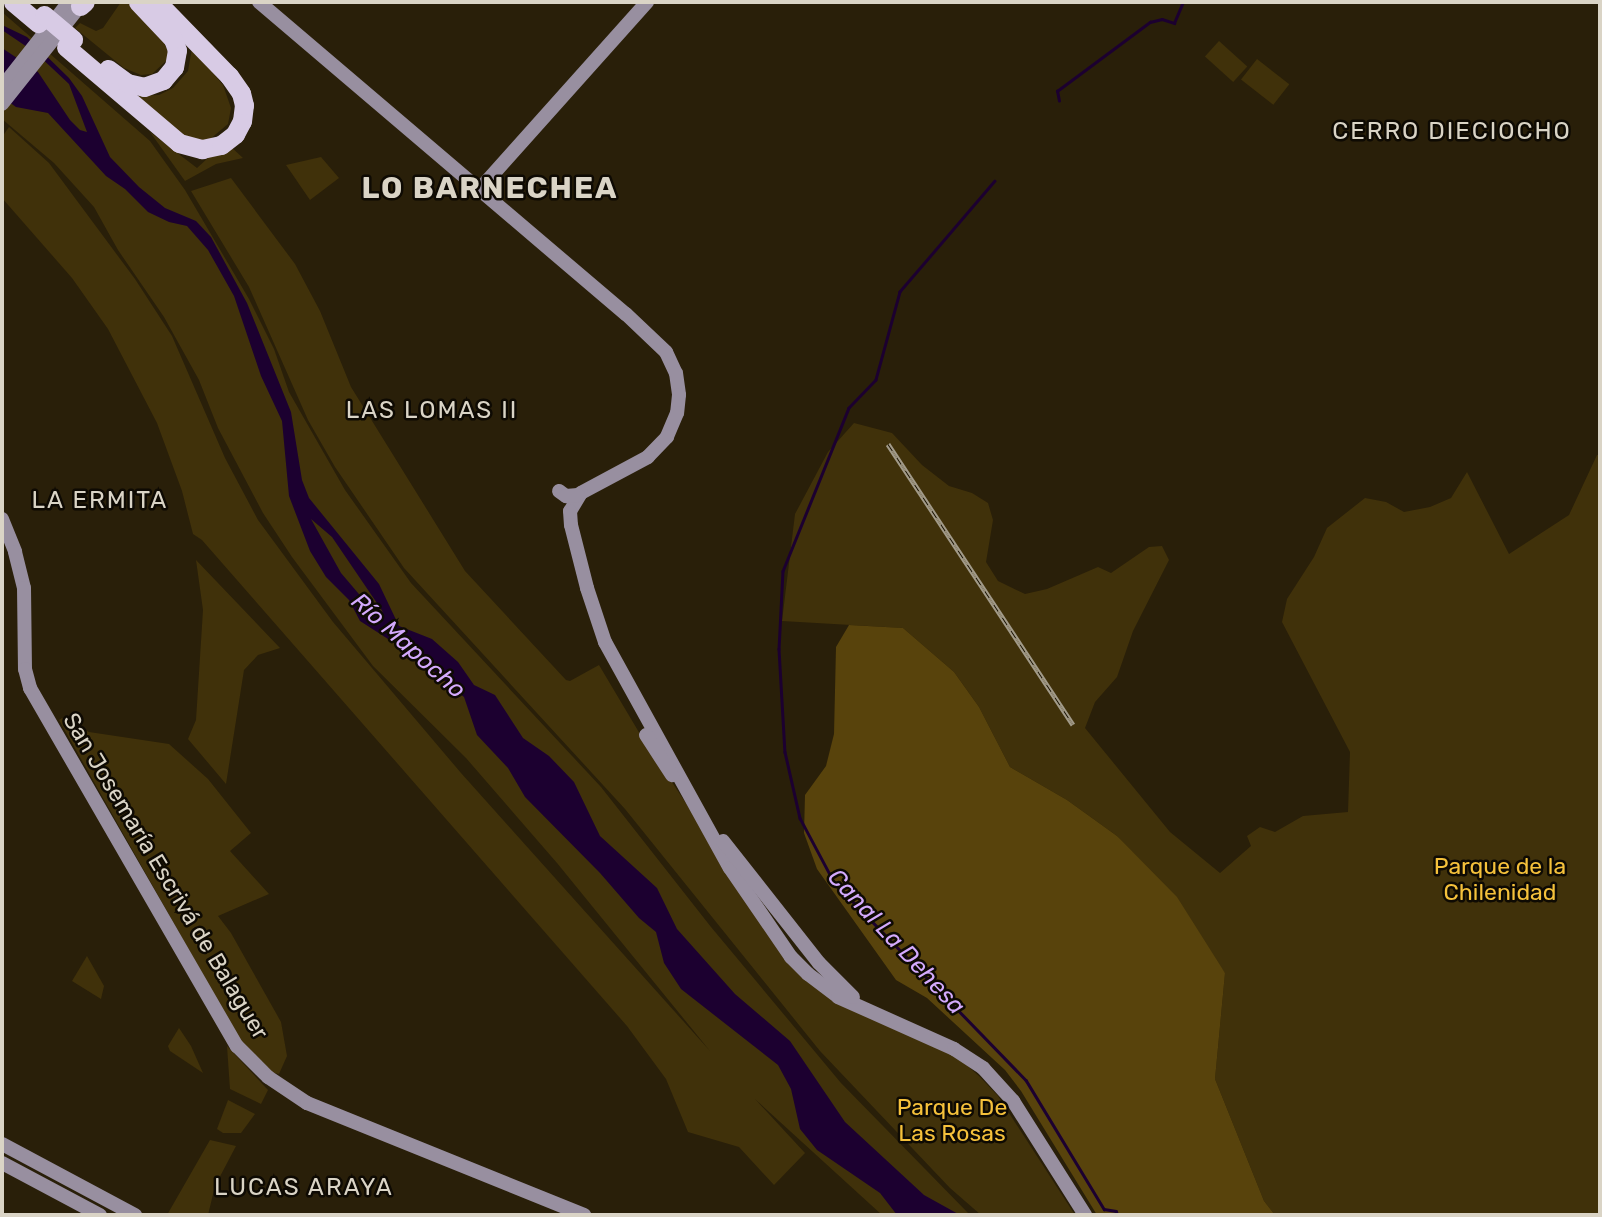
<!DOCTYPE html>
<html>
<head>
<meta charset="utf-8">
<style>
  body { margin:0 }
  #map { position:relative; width:1602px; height:1217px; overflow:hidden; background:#291f09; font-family:Rubik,sans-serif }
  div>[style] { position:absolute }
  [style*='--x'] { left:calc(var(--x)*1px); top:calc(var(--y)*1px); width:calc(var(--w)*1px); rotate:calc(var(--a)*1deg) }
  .green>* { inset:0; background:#40310a; transform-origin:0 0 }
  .forest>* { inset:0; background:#58430c }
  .water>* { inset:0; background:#1c0030 }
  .stream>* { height:2.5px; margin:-1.25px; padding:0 1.25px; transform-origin:1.25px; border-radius:1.25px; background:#1c0030 }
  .secondary>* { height:14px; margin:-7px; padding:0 7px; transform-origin:7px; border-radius:7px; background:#988fa0 }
  .highway>* { height:19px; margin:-9.5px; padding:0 9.5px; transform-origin:9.5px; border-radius:9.5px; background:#d8cbe5 }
  .rail>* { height:5px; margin-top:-2.5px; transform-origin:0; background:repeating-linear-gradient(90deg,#0e0a03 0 8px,#a29b8a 0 16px); box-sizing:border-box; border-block:2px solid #a29b8a }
  .highway-bridge>* { height:19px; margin:-9.5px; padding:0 9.5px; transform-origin:9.5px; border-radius:9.5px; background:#d8cbe5 }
  span { translate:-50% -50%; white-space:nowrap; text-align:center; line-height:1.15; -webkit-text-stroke:5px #0e0a03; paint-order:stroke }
  .park-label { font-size:23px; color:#f5c13b }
  .street-label { font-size:23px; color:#dad4c6 }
  .neighbourhood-label { font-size:24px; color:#dad4c6; letter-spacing:2px }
  .water-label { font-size:24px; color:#d4aafd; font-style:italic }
  .district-label { font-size:30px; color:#dad4c6; font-weight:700; letter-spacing:2px }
  .frame { position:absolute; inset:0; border:4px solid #dad4c6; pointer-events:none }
</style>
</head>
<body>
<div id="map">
  <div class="green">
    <div style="clip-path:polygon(121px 2px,128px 2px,160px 33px,168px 52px,167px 60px,152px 74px,141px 75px,124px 68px,75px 28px,80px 23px,96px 31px,103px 28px)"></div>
    <div style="clip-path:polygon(2px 12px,150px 141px,185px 190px,249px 299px,274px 349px,289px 392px,345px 490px,411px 583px,601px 787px,711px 927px,841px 1083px,970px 1215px,882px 1215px,755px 1099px,805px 1153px,774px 1185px,739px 1147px,688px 1132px,666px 1079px,627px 1026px,202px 540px,193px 534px,182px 491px,157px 423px,108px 329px,72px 278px,2px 198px,2px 137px,9px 127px,49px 163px,135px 279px,172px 336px,225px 458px,258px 520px,333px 622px,461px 773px,710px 1051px,557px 863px,466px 758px,373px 666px,292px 557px,263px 513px,218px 428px,199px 380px,164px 317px,118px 250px,94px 207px,54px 163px,2px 119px)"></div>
    <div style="left:1219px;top:41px;width:38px;height:21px;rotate:42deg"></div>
    <div style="clip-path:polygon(192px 48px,223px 85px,231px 108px,228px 124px,209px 140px,198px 141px,183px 137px,136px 96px,159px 95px,173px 88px,188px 71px)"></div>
    <div style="left:1257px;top:59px;width:41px;height:26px;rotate:38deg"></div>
    <div style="clip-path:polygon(150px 132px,197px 168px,209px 157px,230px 146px,243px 158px,216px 164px,185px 181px)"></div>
    <div style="clip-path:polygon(321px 157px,339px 178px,310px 200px,286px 165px)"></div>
    <div style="clip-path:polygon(231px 178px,295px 264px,320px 311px,351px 387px,465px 571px,566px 680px,570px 681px,599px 665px,640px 734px,790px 960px,962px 1061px,980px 1077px,998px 1096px,1075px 1215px,981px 1215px,950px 1188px,820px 1051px,625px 809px,404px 568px,335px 467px,308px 420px,249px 287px,191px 191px)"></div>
    <div style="clip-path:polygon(854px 423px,892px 433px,922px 465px,949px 486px,972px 493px,988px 503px,993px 520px,986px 562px,998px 581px,1025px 594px,1047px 589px,1098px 567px,1111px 573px,1149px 547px,1162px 546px,1169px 560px,1133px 631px,1117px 677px,1095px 702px,1085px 728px,1170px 832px,1220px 873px,1251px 846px,1247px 836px,1260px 827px,1275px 832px,1303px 816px,1348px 812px,1350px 752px,1282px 622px,1287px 599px,1314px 557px,1327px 528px,1365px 498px,1386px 502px,1404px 512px,1430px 507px,1451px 498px,1467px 472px,1509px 554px,1569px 515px,1597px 455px,1600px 455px,1600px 1215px,1275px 1215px,1264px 1201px,1215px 1079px,1225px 973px,1117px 836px,1067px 800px,1010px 767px,979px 707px,954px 672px,903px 628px,782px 621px,795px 514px,828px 452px)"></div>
    <div style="clip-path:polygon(196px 560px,280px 648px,258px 655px,244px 670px,226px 784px,188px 739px,196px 720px,203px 610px)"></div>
    <div style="clip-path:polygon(62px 718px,89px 732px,169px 744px,208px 779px,251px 833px,230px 851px,269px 894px,218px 916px,231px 933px,281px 1022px,287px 1056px,279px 1074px,270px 1072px,241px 1042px,59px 720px)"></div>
    <div style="clip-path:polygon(87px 956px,104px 986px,101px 999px,72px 981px)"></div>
    <div style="clip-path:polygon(179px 1028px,191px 1046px,203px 1073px,170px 1051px,168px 1046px)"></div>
    <div style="clip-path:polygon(227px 1046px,268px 1090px,261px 1104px,230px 1089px)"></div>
    <div style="clip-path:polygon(228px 1100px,255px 1114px,241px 1133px,223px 1133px,217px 1129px)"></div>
    <div style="clip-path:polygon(210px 1140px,236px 1146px,215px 1186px,208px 1215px,167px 1215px)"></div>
  </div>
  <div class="forest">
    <div style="clip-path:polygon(849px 625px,903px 628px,954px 672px,979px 707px,1010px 767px,1067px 800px,1117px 836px,1177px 897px,1225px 973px,1215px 1079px,1264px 1201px,1275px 1215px,1097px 1215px,1021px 1091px,1005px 1070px,927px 998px,896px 980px,817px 869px,804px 833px,805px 795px,826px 766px,834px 734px,836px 647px)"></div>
  </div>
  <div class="water">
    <div style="clip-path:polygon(evenodd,2px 25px,27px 37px,69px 78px,82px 96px,110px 157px,139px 187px,165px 208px,196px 221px,211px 237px,247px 303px,291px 412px,302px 480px,309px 498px,379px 584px,399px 626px,432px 639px,458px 662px,474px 685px,495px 695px,523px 738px,549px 756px,574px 782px,600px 836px,657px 888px,677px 929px,735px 994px,790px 1041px,845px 1122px,924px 1195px,960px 1215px,897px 1215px,880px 1193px,817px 1150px,800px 1129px,791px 1089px,778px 1065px,681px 989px,664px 963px,656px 932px,639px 918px,600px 873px,525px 797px,508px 768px,477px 735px,464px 697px,416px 657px,360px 621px,349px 600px,326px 577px,310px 551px,289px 496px,282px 421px,261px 376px,234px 296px,208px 250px,187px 226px,169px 222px,148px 212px,125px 189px,106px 176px,48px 113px,16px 107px,2px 97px,2px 48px,38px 72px,70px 120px,80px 130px,87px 132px,69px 84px,36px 53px,2px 30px,2px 25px,311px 519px,332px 537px,383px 612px,364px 600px,341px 573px,311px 519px)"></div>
  </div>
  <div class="stream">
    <div style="--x:1059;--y:101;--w:10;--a:-101"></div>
    <div style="--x:1057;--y:91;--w:116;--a:-36.6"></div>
    <div style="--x:1150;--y:22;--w:12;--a:-14"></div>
    <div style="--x:1162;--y:19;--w:13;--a:18"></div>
    <div style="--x:1174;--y:23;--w:21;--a:-67"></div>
    <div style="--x:995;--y:181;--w:146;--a:130.6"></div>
    <div style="--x:900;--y:292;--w:91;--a:105.3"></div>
    <div style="--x:876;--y:380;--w:39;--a:134"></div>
    <div style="--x:849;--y:408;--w:176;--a:112"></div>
    <div style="--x:783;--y:571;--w:78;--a:92.9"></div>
    <div style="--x:779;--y:649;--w:103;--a:86.7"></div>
    <div style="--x:785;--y:752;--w:68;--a:77.2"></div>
    <div style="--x:800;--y:818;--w:72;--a:62"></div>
    <div style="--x:834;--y:882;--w:276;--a:45.9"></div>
    <div style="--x:1026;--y:1080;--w:151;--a:58.8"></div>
    <div style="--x:1104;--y:1209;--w:12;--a:9"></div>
    <div style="--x:1116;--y:1211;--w:4;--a:63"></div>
  </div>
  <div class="secondary">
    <div style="--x:259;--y:2;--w:482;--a:40.4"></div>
    <div style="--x:626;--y:314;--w:55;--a:43.5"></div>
    <div style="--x:666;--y:352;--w:23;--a:65"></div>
    <div style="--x:676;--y:373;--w:22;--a:82"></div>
    <div style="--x:679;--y:395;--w:18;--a:96"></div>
    <div style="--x:677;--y:413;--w:26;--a:113"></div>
    <div style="--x:667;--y:437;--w:28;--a:134"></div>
    <div style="--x:648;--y:457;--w:76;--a:151.8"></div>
    <div style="--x:581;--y:493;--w:21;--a:121"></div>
    <div style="--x:570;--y:511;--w:14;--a:86"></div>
    <div style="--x:571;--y:525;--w:65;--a:75.7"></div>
    <div style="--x:587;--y:588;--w:57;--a:71.6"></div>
    <div style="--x:605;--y:642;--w:258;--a:61.1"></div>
    <div style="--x:730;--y:868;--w:108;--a:55.6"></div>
    <div style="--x:791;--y:957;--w:24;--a:45"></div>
    <div style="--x:808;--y:974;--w:38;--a:37"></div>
    <div style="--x:838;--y:997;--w:127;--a:24.1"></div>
    <div style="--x:954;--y:1049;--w:35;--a:33"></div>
    <div style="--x:983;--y:1068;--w:45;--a:47.7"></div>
    <div style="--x:1013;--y:1101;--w:135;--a:57.7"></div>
    <div style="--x:2;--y:87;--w:108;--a:-51.8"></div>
    <div style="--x:2;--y:104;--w:130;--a:-51.5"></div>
    <div style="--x:479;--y:190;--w:252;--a:-48.2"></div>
    <div style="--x:559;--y:491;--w:9;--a:36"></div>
    <div style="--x:566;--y:496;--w:12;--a:-5"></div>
    <div style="--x:2;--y:519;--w:35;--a:68"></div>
    <div style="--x:15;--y:552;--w:37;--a:76"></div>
    <div style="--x:24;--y:588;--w:81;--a:89.3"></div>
    <div style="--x:25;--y:669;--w:20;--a:75"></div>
    <div style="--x:30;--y:688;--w:414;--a:60"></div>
    <div style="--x:237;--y:1046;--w:44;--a:45"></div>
    <div style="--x:268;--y:1077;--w:47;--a:33.7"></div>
    <div style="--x:307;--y:1103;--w:299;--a:22"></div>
    <div style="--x:646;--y:735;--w:48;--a:57"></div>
    <div style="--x:723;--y:841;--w:155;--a:51.8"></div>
    <div style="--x:819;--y:963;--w:48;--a:45"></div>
    <div style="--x:2;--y:1144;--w:151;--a:28.1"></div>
    <div style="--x:2;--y:1163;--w:111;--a:28"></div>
  </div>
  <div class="highway">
    <div style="--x:13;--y:2;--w:33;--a:40"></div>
    <div style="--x:80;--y:6;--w:6;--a:-39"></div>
    <div style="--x:66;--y:47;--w:148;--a:40.3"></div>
    <div style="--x:179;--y:143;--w:24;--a:15"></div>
    <div style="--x:202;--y:149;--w:19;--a:-12"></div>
    <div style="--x:221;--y:145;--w:18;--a:-38"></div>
    <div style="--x:235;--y:134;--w:15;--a:-62"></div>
    <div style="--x:242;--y:121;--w:16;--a:-83"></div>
    <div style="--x:244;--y:105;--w:12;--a:-104"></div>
    <div style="--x:241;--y:93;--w:21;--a:-125"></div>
    <div style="--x:229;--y:76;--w:103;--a:-134.2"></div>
    <div style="--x:108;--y:69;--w:24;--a:36"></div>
    <div style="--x:127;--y:83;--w:17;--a:13"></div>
    <div style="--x:144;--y:87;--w:20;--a:-20"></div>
    <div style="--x:163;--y:80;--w:17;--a:-50"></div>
    <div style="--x:174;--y:67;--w:17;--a:-80"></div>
    <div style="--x:177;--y:50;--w:12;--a:-110"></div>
    <div style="--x:173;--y:39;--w:51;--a:-133.4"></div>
  </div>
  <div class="rail">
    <div style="--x:888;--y:444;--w:336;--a:56.6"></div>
  </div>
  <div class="highway-bridge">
    <div style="--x:44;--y:15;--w:38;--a:40"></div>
  </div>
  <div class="park-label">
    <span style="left:1500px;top:879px">Parque de la<br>Chilenidad</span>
    <span style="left:952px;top:1120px">Parque De<br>Las Rosas</span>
  </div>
  <div class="street-label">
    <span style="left:166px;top:876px;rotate:59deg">San Josemaría Escrivá de Balaguer</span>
  </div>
  <div class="neighbourhood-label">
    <span style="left:1452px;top:132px">CERRO DIECIOCHO</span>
    <span style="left:432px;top:411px">LAS LOMAS II</span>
    <span style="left:100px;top:501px">LA ERMITA</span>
    <span style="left:304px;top:1188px">LUCAS ARAYA</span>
  </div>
  <div class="water-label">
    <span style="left:408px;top:646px;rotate:42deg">Río Mapocho</span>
    <span style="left:896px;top:942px;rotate:47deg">Canal La Dehesa</span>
  </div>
  <div class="district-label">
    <span style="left:490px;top:188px">LO BARNECHEA</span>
  </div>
  <div class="frame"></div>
</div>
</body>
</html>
